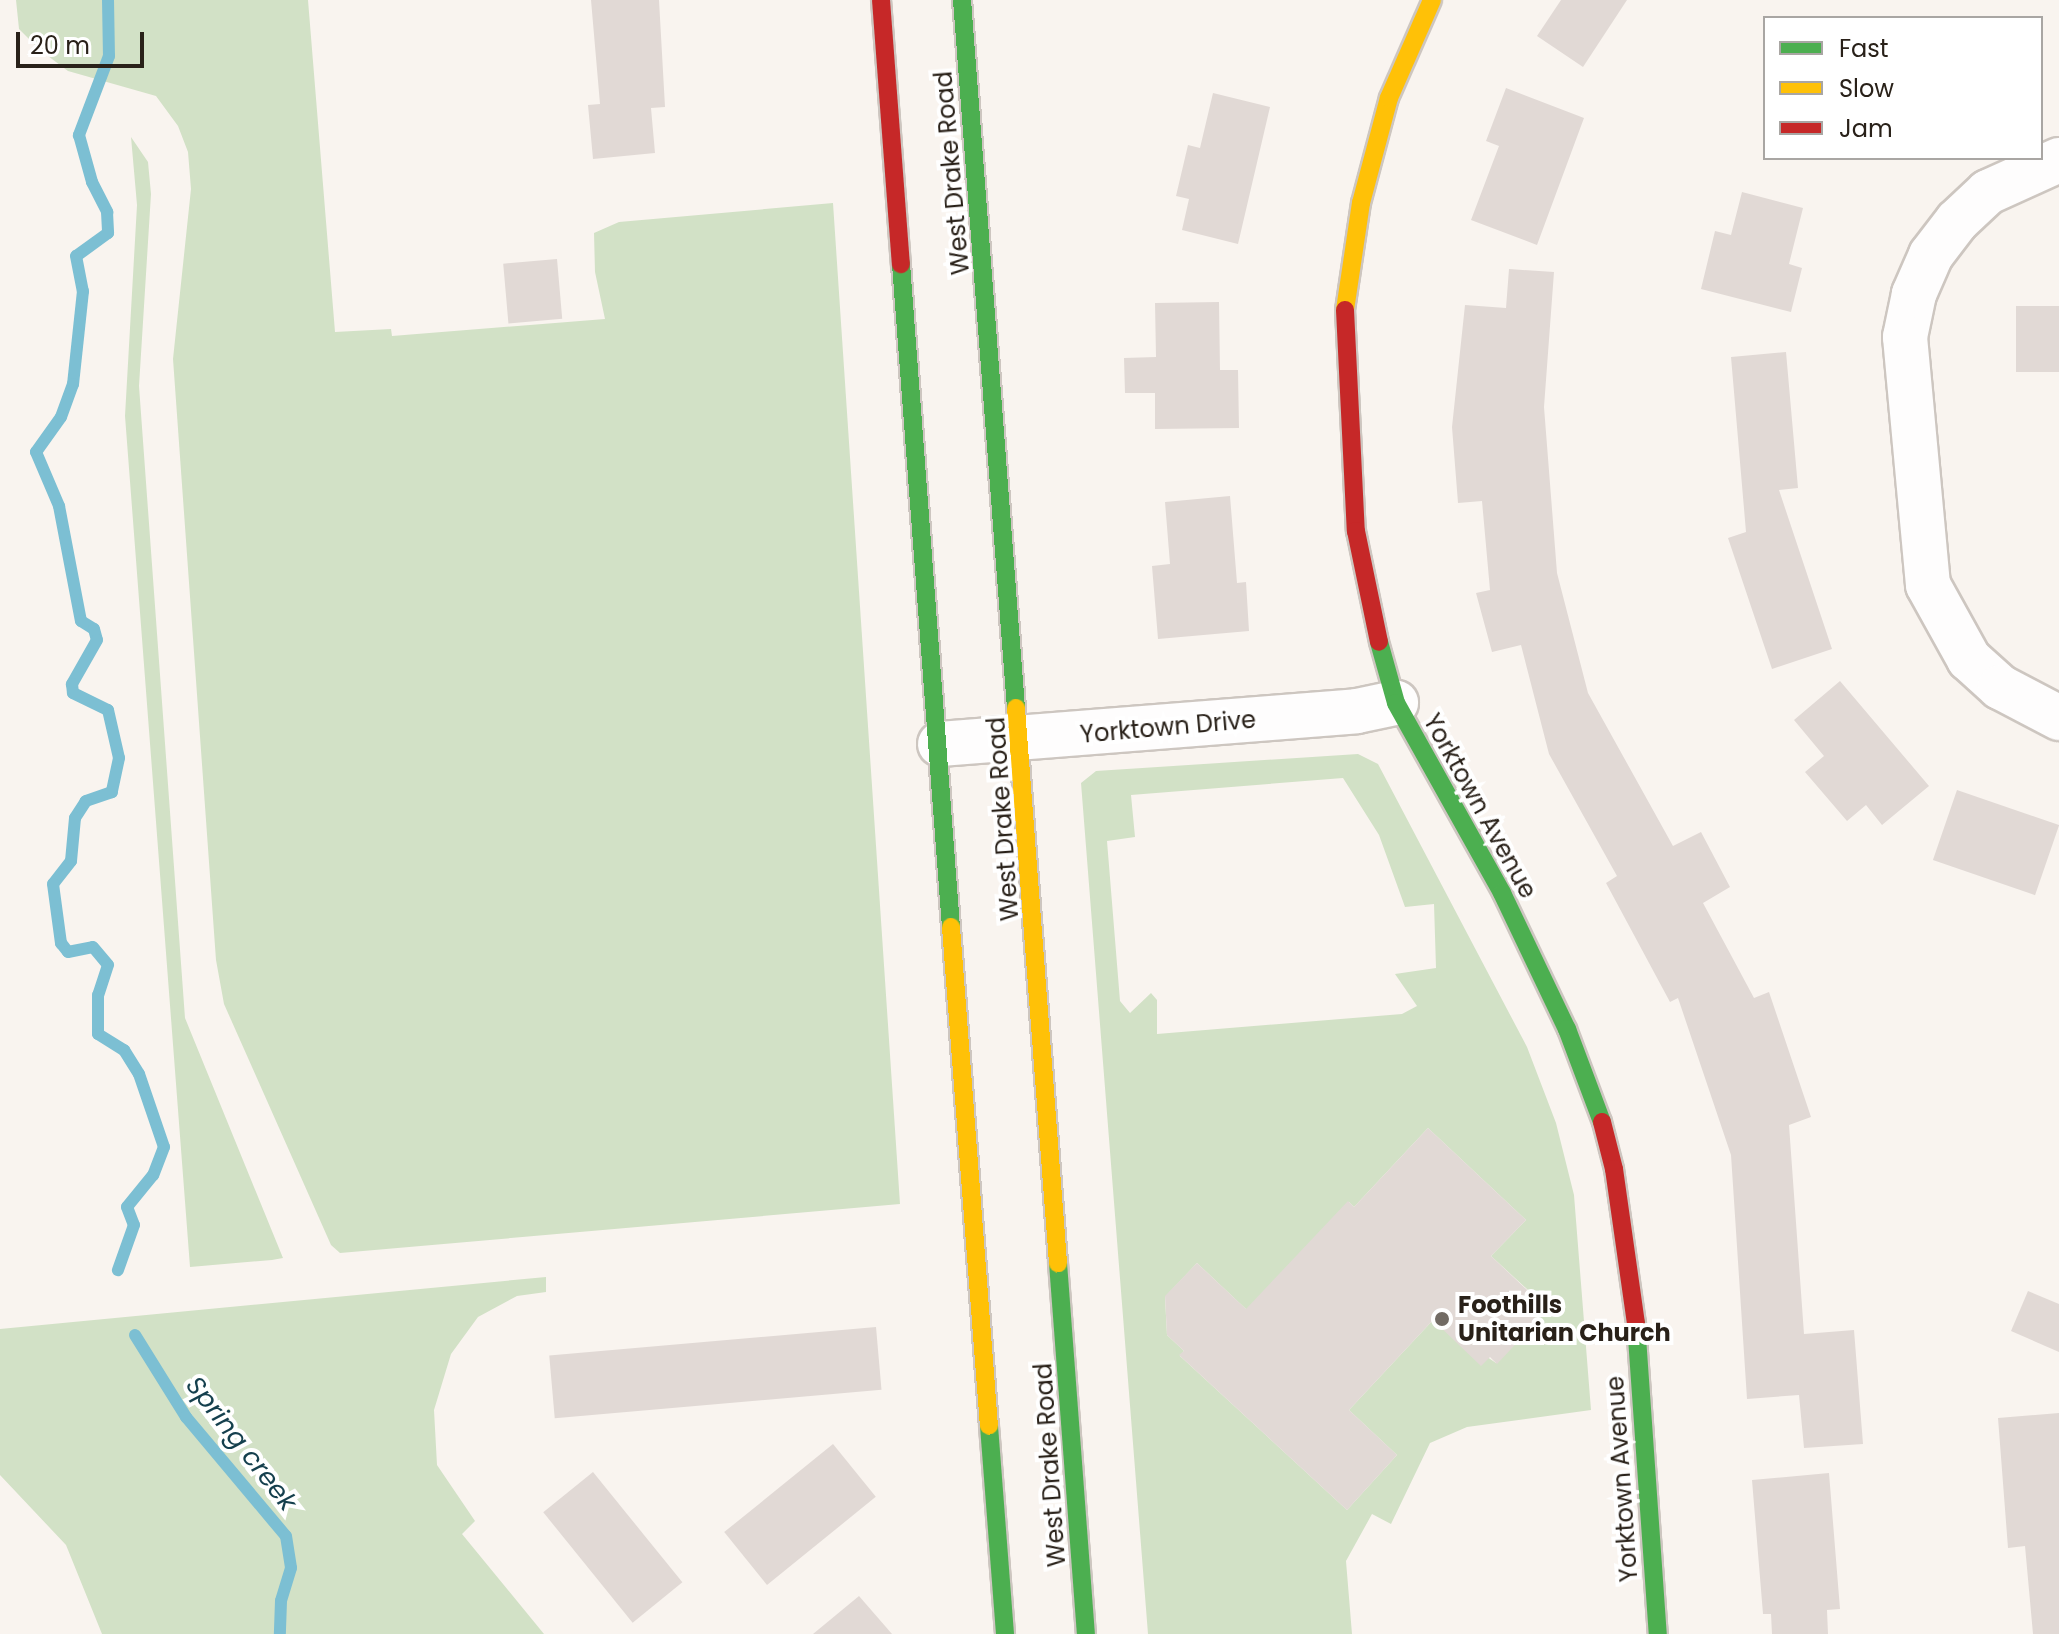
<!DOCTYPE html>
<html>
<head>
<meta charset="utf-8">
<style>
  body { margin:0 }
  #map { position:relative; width:2059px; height:1634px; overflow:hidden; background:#f9f4ef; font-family:Poppins,sans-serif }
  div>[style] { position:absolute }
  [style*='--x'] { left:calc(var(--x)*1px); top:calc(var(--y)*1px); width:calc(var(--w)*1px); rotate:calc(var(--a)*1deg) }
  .green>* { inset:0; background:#d2e1c6 }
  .stream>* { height:12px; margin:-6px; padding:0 6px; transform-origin:6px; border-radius:6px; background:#7cbfd3 }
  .building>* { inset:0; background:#e1d9d5; transform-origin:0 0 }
  .roads { filter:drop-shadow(2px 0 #cdc6c0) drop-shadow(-2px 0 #cdc6c0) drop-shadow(0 2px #cdc6c0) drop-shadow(0 -2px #cdc6c0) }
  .street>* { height:44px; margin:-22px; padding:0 22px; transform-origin:22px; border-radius:22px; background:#fefdfd }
  .fast>* { height:18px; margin:-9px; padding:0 9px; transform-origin:9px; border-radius:9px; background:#4caf50 }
  .slow>* { height:18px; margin:-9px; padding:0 9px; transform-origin:9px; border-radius:9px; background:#ffc107 }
  .jam>* { height:18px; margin:-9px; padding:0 9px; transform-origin:9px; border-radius:9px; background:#c62828 }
  .dots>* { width:22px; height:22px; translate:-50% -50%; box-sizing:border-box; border:4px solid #fff; border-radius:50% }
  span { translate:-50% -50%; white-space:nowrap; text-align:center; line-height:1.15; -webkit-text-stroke:8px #fff; paint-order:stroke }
  .street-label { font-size:24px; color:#292119 }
  .poi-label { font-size:24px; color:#292119; font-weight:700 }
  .left { translate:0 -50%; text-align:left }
  .water-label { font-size:26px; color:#143f4d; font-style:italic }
  .legend { position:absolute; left:1763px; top:16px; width:280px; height:144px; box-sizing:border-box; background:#fff; border:2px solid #a9a6a3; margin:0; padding:10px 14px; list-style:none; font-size:24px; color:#292119 }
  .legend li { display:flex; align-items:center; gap:16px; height:40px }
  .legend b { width:40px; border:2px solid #a9a6a3 }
  .scale { position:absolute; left:16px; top:32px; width:128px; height:36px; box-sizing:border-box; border:4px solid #292119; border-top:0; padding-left:10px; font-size:24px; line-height:28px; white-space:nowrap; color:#292119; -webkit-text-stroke:6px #fff; paint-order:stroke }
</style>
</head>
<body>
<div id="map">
  <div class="green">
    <div style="clip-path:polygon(16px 0,308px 0,335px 332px,391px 329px,392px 336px,605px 319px,595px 272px,594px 233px,619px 222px,833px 203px,900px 1204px,340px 1253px,331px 1245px,224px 1004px,216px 960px,173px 359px,191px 189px,188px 152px,178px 126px,156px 96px,68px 71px,40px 50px,19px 29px)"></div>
    <div style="clip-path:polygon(131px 137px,148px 162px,151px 194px,139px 386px,185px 1018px,283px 1258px,272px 1260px,190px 1267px,125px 416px,137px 205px)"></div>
    <div style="clip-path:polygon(evenodd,1358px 754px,1378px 764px,1527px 1047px,1556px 1123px,1574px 1195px,1591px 1410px,1467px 1427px,1430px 1443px,1391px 1524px,1372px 1514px,1346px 1561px,1352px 1634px,1148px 1634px,1081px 783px,1096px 771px,1358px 754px,1343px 778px,1379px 835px,1405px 907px,1434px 904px,1436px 968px,1395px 974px,1417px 1006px,1402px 1014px,1157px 1034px,1157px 1000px,1151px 993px,1130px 1013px,1120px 1001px,1107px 841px,1135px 837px,1131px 795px,1343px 778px,1358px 754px,1428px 1128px,1526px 1220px,1491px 1256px,1541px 1302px,1530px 1313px,1538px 1320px,1496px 1363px,1433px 1320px,1349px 1410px,1397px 1455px,1347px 1510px,1180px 1356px,1184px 1351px,1167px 1335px,1165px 1297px,1197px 1263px,1264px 1326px,1349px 1202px,1354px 1207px,1428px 1128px)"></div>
    <div style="clip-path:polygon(546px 1277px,546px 1292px,517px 1296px,478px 1317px,451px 1354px,434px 1410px,437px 1465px,475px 1521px,462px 1534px,544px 1634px,102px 1634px,66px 1545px,0 1475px,0 1329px)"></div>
  </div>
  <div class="stream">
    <div style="--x:108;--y:0;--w:56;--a:89"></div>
    <div style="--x:109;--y:56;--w:85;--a:110.8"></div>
    <div style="--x:79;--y:135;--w:49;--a:74.5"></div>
    <div style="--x:92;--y:182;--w:34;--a:63"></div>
    <div style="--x:107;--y:212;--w:21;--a:87"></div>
    <div style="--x:108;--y:233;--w:39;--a:144"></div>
    <div style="--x:76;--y:256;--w:36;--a:79"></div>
    <div style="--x:83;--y:291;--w:94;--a:96.1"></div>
    <div style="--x:73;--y:384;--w:35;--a:110"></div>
    <div style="--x:61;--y:417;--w:43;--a:125.5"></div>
    <div style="--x:36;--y:452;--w:59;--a:66.9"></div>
    <div style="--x:59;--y:506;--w:117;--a:79.2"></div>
    <div style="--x:81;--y:621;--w:15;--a:32"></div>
    <div style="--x:94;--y:629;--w:11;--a:75"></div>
    <div style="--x:97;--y:640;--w:51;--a:119.6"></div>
    <div style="--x:72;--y:684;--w:9;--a:84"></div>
    <div style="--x:73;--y:693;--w:39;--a:26"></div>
    <div style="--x:108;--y:710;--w:49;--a:77.1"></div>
    <div style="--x:119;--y:758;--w:35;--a:102"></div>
    <div style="--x:112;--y:792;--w:28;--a:161"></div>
    <div style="--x:86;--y:801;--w:20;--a:123"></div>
    <div style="--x:75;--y:818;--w:43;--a:95.3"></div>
    <div style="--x:71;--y:861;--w:29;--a:128"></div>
    <div style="--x:53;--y:884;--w:60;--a:82.3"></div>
    <div style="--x:61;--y:943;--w:11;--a:52"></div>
    <div style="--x:68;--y:952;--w:25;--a:-11"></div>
    <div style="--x:93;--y:947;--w:23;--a:50"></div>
    <div style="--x:108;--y:965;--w:32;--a:108"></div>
    <div style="--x:98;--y:995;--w:39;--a:90"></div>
    <div style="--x:98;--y:1034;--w:31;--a:32"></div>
    <div style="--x:124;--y:1050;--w:28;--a:58"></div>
    <div style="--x:139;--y:1074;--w:77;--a:71.1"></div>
    <div style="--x:164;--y:1147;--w:30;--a:111"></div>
    <div style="--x:153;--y:1175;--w:41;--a:129.1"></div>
    <div style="--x:127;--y:1207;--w:19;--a:69"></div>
    <div style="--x:134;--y:1225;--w:48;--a:109.6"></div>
    <div style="--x:135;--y:1335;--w:97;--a:58.1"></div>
    <div style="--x:186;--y:1417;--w:155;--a:50"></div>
    <div style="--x:286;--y:1536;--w:32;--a:81"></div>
    <div style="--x:291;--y:1568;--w:34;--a:107"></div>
    <div style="--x:281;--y:1601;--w:33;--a:92"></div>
  </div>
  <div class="building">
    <div style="clip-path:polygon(591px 0,659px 0,665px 107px,651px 108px,655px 153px,593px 159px,588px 105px,600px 104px)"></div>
    <div style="clip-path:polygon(1561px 0,1627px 0,1583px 67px,1537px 36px)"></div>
    <div style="clip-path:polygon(1506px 88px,1584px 118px,1537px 245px,1471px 220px,1499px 146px,1486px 141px)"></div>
    <div style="clip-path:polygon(1213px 93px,1270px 107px,1238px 244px,1182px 230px,1189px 199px,1176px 196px,1188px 145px,1200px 148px)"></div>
    <div style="clip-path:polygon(1742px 192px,1803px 208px,1789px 264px,1802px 268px,1791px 312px,1701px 289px,1715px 231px,1731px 235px)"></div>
    <div style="left:557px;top:259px;width:60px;height:54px;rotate:85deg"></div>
    <div style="clip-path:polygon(1509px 269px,1554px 272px,1544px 407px,1557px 573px,1588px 693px,1673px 846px,1701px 832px,1730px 887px,1703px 903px,1754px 998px,1769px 992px,1811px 1117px,1789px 1125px,1804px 1334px,1854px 1330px,1863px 1444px,1804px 1448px,1799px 1395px,1747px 1399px,1731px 1155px,1678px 998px,1670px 1002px,1606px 883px,1617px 876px,1549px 754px,1521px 645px,1492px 652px,1476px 593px,1490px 590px,1482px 501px,1458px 503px,1452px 427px,1465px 305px,1506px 308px)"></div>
    <div style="clip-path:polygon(1219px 302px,1220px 370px,1238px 370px,1239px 428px,1155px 429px,1155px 393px,1125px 393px,1124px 358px,1156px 357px,1155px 303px)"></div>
    <div style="left:2059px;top:306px;width:66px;height:43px;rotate:90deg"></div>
    <div style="clip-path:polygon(1786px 352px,1798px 488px,1779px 490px,1832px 649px,1772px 669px,1728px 538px,1746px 532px,1731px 357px)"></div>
    <div style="clip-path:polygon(1230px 496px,1237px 583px,1246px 582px,1249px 631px,1158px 639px,1152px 566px,1170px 564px,1165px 502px)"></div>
    <div style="clip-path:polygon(1840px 681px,1929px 786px,1882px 825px,1866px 805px,1847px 821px,1805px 772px,1824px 756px,1794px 720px)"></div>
    <div style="left:1957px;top:790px;width:108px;height:74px;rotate:19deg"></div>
    <div style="clip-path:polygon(1428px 1128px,1526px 1220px,1491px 1256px,1541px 1303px,1530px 1313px,1538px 1320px,1497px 1364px,1490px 1357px,1481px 1366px,1433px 1320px,1349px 1410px,1397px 1455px,1347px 1510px,1179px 1355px,1184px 1351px,1167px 1335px,1165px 1296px,1197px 1263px,1246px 1309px,1348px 1201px,1354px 1207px)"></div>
    <div style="clip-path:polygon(2028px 1291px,2059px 1304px,2059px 1352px,2011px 1331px)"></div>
    <div style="left:876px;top:1327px;width:63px;height:328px;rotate:85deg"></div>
    <div style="clip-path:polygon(2059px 1413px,2059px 1634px,2033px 1634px,2025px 1546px,2008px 1548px,1998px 1418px)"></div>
    <div style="left:833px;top:1444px;width:68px;height:140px;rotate:51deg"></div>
    <div style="left:593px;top:1472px;width:142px;height:64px;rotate:51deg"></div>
    <div style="clip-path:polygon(1829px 1473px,1840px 1609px,1827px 1610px,1828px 1634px,1772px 1634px,1771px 1614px,1763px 1614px,1752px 1480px)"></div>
    <div style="clip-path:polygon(859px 1596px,892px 1634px,813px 1634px)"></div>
  </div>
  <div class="roads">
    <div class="street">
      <div style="--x:2059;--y:160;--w:78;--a:155.7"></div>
      <div style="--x:1988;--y:192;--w:42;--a:136.9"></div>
      <div style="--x:1957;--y:221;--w:43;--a:127.4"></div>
      <div style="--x:1931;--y:255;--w:43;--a:113.6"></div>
      <div style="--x:1914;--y:294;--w:44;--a:101.8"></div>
      <div style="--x:1905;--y:337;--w:249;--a:84.7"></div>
      <div style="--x:1928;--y:585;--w:85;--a:61"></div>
      <div style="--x:1969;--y:659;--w:42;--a:42.1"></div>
      <div style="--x:2000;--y:687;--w:67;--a:27.7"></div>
      <div style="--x:940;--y:744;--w:418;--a:-4.5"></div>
      <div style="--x:1357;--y:711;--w:40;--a:-12"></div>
    </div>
    <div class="fast">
      <div style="--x:962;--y:0;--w:710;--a:85.64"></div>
      <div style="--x:901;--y:264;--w:665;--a:85.69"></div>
      <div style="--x:1379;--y:642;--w:63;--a:74.4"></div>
      <div style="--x:1396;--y:703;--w:218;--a:60.8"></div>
      <div style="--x:1502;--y:893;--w:151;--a:64.5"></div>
      <div style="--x:1567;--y:1029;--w:99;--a:69.4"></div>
      <div style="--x:1058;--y:1263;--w:372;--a:85.7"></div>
      <div style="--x:1636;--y:1323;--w:312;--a:86"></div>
      <div style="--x:989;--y:1426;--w:209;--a:85.6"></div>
    </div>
    <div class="slow">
      <div style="--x:1345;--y:310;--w:108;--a:-81.5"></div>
      <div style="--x:1361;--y:203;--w:109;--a:-75.1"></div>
      <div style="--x:1389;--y:98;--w:107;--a:-66.3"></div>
      <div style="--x:1016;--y:708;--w:557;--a:85.67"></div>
      <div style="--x:951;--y:927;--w:500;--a:85.65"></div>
    </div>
    <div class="jam">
      <div style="--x:881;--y:0;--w:265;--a:85.7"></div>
      <div style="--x:1345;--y:310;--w:221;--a:87.2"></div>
      <div style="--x:1356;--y:531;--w:113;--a:78.3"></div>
      <div style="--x:1602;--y:1122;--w:49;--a:75.7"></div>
      <div style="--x:1614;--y:1169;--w:156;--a:81.9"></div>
    </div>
  </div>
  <div class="dots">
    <div style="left:1442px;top:1319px;background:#726b64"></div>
  </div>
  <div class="street-label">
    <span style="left:952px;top:173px;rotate:-95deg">West Drake Road</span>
    <span style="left:1168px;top:727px;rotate:-5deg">Yorktown Drive</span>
    <span style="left:1480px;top:806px;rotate:61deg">Yorktown Avenue</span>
    <span style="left:1003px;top:819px;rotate:-94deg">West Drake Road</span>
    <span style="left:1050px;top:1465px;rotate:-94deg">West Drake Road</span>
    <span style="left:1622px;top:1479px;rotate:-94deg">Yorktown Avenue</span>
  </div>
  <div class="poi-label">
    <span class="left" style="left:1458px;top:1319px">Foothills<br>Unitarian Church</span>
  </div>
  <div class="water-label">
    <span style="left:241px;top:1444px;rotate:52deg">Spring creek</span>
  </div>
  <ul class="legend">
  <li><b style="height:10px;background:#4caf50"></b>Fast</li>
  <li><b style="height:10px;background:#ffc107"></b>Slow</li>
  <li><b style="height:10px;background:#c62828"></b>Jam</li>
  </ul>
  <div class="scale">20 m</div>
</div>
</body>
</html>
